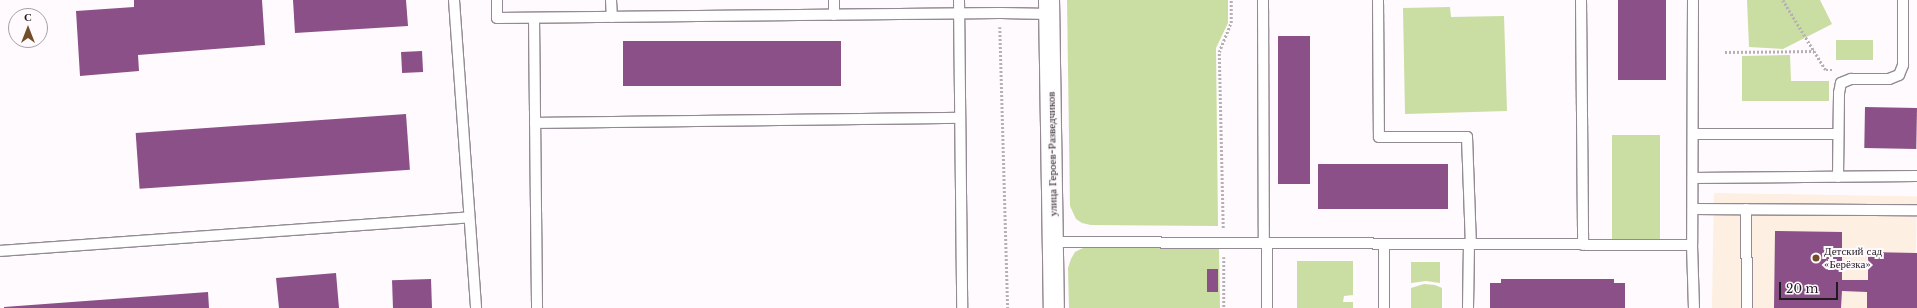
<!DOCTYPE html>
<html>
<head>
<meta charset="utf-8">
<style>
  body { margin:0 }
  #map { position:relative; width:1917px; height:308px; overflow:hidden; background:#fefafe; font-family:"Libre Baskerville",serif }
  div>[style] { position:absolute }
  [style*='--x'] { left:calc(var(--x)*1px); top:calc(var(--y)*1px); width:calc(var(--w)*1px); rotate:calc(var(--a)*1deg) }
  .education>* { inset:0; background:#fdefe1; transform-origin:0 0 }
  .green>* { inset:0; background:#cadda2; transform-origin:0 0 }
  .building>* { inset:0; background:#8b5088; transform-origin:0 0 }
  .path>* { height:2.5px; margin-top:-1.25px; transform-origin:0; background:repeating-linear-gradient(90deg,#b4b0b4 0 2px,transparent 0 4px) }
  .roads { filter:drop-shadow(1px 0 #948a93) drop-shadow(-1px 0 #948a93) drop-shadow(0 1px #948a93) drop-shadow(0 -1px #948a93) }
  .lane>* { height:10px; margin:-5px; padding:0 5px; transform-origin:5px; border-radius:5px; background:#fff }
  .street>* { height:20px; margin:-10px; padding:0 10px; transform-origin:10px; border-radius:10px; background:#fff }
  .dots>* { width:11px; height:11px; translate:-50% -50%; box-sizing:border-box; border:2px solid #fefafe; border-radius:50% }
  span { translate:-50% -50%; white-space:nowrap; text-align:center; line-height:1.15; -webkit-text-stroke:4px #fefafe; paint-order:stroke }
  .street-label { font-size:11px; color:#1f1b1f }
  .poi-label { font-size:11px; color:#1f1b1f }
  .left { translate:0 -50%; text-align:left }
  .north { position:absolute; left:8px; top:8px; width:40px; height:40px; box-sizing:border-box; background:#fefafe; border:1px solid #a5a1a5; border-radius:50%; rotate:0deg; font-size:11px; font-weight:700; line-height:16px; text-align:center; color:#1f1b1f }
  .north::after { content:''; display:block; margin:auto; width:14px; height:18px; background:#734d29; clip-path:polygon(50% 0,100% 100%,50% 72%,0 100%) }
  .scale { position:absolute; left:1779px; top:282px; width:59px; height:18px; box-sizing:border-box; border:2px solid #1f1b1f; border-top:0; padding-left:5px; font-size:12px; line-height:14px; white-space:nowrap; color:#1f1b1f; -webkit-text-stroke:3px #fefafe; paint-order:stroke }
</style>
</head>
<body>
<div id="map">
  <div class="education">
    <div style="left:1714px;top:193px;width:203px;height:115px;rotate:1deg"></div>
  </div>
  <div class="green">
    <div style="clip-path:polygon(1067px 0,1228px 0,1228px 23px,1216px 48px,1218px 226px,1091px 225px,1082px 223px,1076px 219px,1070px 206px)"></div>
    <div style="clip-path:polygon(1747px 0,1820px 0,1832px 24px,1783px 49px,1749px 47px)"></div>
    <div style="clip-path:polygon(1450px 7px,1451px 17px,1504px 16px,1507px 111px,1405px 114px,1403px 8px)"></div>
    <div style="left:1836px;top:40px;width:37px;height:20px"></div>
    <div style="clip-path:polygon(1790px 55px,1791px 81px,1829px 81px,1829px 101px,1742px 101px,1742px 56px)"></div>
    <div style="left:1612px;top:135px;width:48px;height:104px"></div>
    <div style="clip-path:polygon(1091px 247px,1219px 249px,1220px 308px,1069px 308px,1068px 268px,1071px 259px,1075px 252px,1083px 248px)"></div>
    <div style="clip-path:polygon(1297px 261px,1353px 261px,1353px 295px,1344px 296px,1343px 302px,1353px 302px,1353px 308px,1297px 308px)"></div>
    <div style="clip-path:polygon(1411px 262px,1440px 262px,1440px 283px,1426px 281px,1411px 283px)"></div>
    <div style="clip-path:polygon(1424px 284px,1435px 285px,1442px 288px,1442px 308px,1411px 308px,1411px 288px)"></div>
  </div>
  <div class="building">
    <div style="clip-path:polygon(134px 0,262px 0,265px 45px,138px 55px,139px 71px,80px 76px,76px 11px,134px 7px)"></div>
    <div style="clip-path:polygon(293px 0,406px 0,408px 26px,295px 33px)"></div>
    <div style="left:1618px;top:0;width:48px;height:80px"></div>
    <div style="left:1278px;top:36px;width:32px;height:148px"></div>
    <div style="left:841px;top:41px;width:45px;height:218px;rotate:90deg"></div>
    <div style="left:422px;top:51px;width:21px;height:21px;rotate:87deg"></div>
    <div style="left:1865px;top:107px;width:52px;height:41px;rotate:1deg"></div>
    <div style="left:406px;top:114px;width:56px;height:271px;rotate:86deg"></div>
    <div style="left:1318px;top:164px;width:130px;height:45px"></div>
    <div style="clip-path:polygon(1775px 231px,1842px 232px,1842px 280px,1868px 280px,1868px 252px,1917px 253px,1917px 308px,1867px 308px,1867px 292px,1842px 291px,1841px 308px,1774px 308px)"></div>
    <div style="left:1207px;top:269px;width:11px;height:23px"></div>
    <div style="clip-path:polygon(336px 273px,339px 308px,279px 308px,276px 278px)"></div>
    <div style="left:431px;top:279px;width:29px;height:39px;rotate:88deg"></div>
    <div style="clip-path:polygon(1501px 279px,1614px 279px,1614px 283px,1625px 283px,1625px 308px,1490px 308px,1490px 283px,1501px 283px)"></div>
    <div style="clip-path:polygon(208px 292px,209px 308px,4px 308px,4px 307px)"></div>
  </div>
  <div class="path">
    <div style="--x:1783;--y:0;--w:60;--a:58.7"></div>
    <div style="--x:1000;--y:27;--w:281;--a:88.4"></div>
    <div style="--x:1725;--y:52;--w:89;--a:-0.6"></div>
    <div style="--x:1814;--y:51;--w:22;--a:58"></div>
    <div style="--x:1826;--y:70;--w:8;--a:0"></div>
    <div style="--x:1223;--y:228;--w:176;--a:-91.3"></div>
    <div style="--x:1219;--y:52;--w:31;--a:-68"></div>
    <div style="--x:1231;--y:23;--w:23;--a:-90"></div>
    <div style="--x:1224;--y:257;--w:51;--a:90"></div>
  </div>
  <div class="roads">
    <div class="lane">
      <div style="--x:454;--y:0;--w:309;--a:85.9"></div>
      <div style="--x:497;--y:0;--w:18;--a:90"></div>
      <div style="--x:497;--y:18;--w:502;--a:-0.57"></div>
      <div style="--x:999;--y:13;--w:51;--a:1.1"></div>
      <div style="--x:611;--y:0;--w:17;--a:87"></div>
      <div style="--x:834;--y:0;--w:15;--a:90"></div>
      <div style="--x:959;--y:0;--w:308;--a:89.4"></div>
      <div style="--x:1263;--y:0;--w:243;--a:89.8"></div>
      <div style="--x:1378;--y:0;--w:137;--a:89.6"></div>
      <div style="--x:1379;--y:137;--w:88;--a:0"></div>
      <div style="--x:1467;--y:137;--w:107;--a:87.9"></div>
      <div style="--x:1581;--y:0;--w:245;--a:89.5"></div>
      <div style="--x:1693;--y:0;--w:245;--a:90.2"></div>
      <div style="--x:1692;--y:245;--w:63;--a:88.2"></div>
      <div style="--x:534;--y:18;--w:290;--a:89.4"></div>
      <div style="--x:535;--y:123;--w:425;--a:-0.7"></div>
      <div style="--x:1693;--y:134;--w:145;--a:0"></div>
      <div style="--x:1838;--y:177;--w:84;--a:-89.3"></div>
      <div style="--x:1839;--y:93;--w:10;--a:-79"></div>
      <div style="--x:1841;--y:83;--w:11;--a:-22"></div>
      <div style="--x:1851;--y:79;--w:38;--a:0"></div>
      <div style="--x:1889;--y:79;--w:11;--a:-22"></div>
      <div style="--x:1899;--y:75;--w:11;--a:-68"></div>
      <div style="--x:1903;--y:65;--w:65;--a:-90"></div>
      <div style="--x:1693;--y:178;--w:224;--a:-0.5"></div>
      <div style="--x:1693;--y:209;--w:224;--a:0.3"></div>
      <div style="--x:1746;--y:209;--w:99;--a:89.4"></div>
      <div style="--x:1053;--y:242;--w:639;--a:0.27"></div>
      <div style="--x:0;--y:251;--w:470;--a:-4.1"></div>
      <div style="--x:1267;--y:308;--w:65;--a:-90"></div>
      <div style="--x:1384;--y:308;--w:64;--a:-90"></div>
      <div style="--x:1468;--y:308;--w:64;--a:-89.1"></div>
    </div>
    <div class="street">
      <div style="--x:1049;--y:0;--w:308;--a:89.1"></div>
    </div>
  </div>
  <div class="dots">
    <div style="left:1816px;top:258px;background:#734d29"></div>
  </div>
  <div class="street-label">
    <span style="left:1052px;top:154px;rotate:-91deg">улица Героев-Разведчиков</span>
  </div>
  <div class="poi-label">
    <span class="left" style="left:1824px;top:258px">Детский сад<br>«Берёзка»</span>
  </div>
  <div class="north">С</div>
  <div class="scale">20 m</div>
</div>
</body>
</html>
